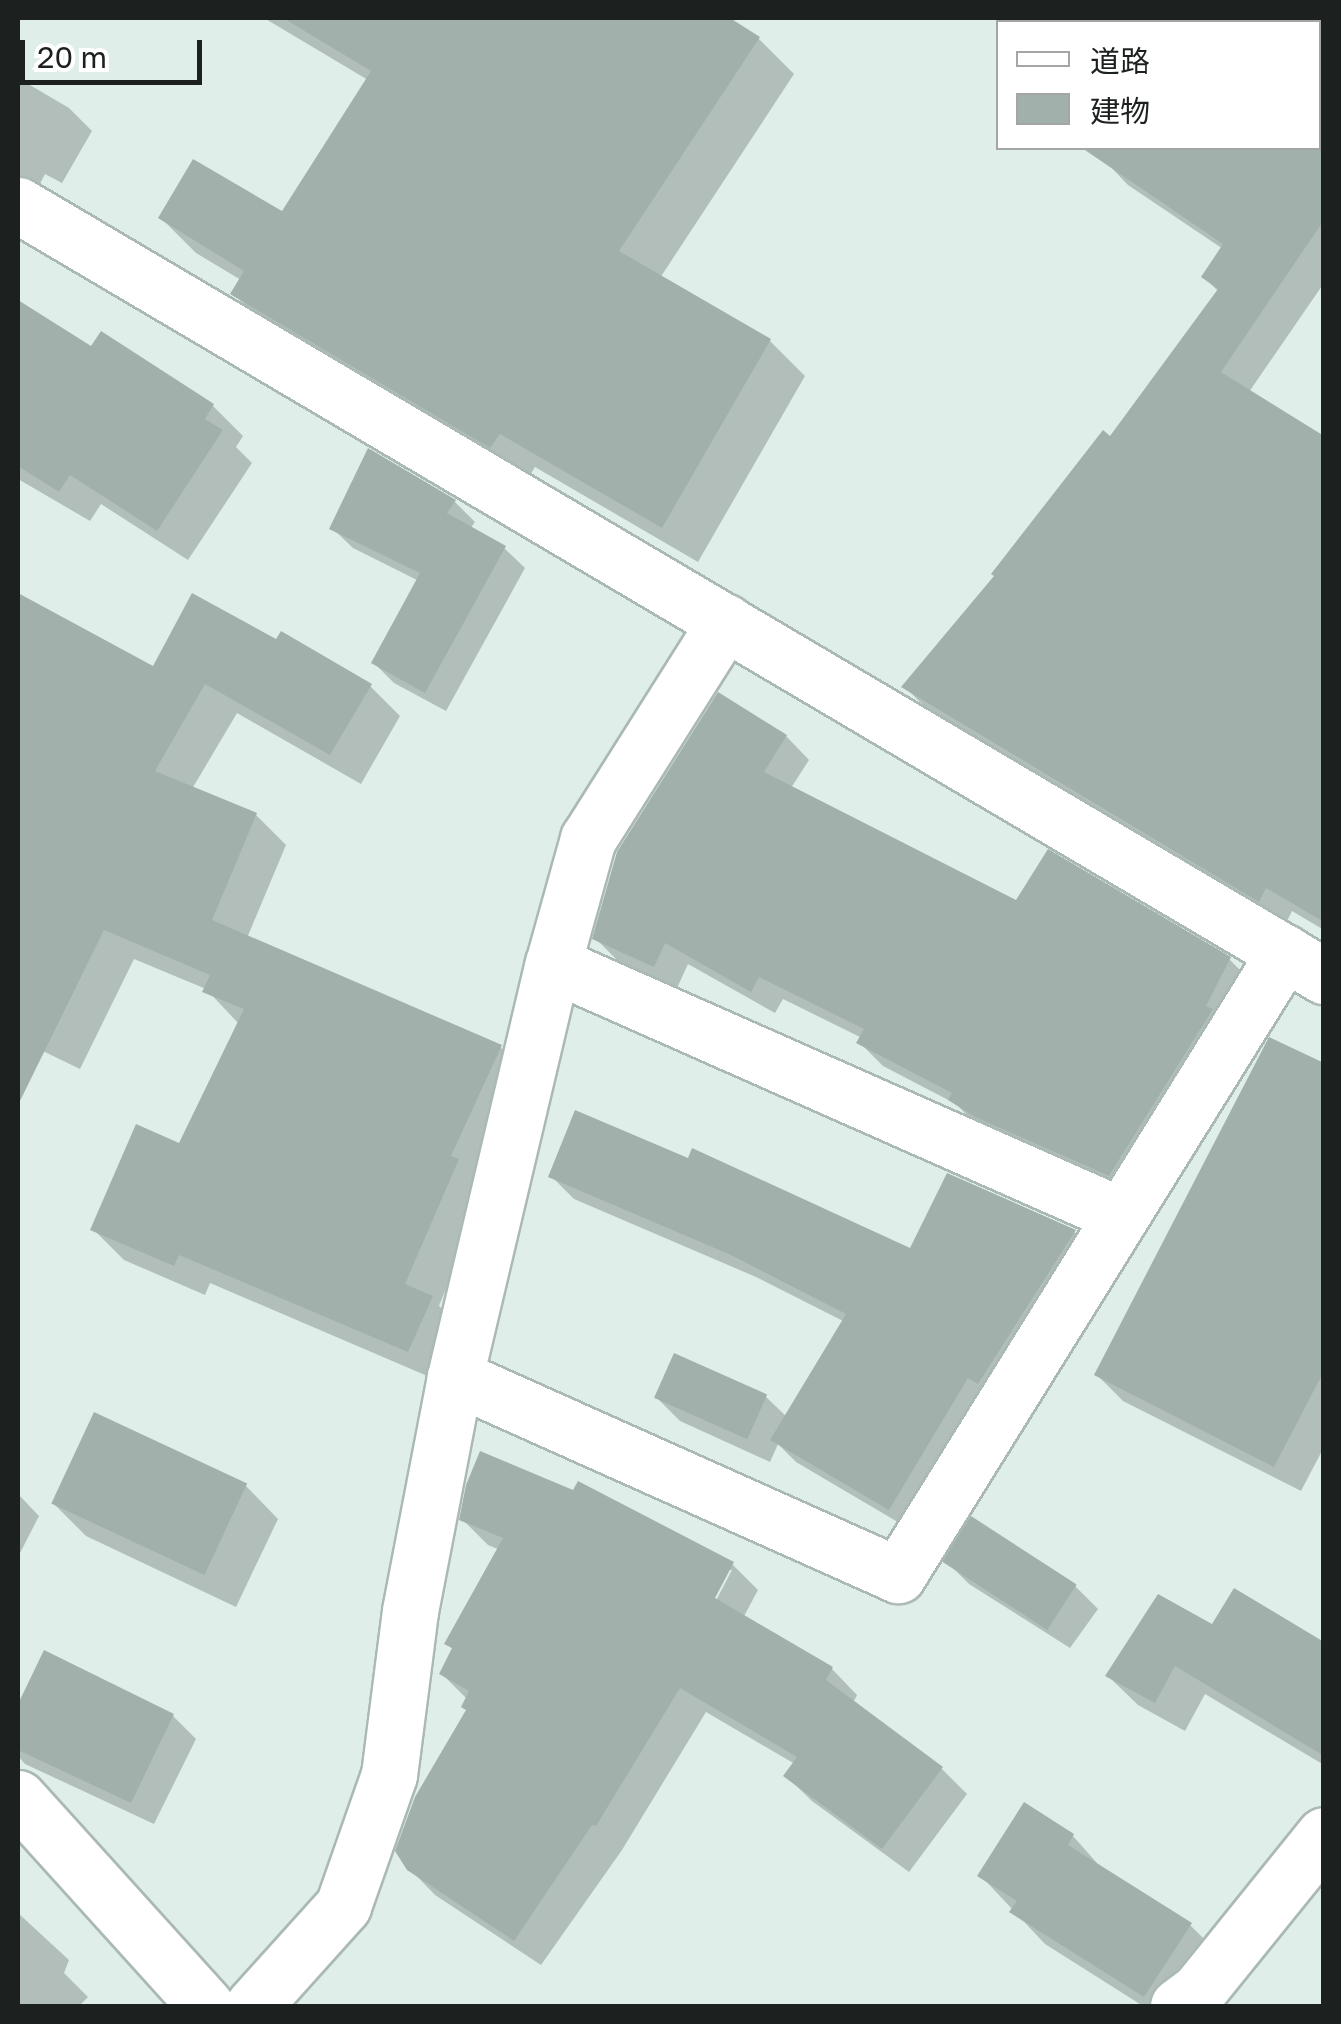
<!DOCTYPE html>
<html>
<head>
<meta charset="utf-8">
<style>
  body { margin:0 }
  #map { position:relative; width:1341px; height:2024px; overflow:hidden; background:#dfeee9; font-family:"Golos Text","Noto Sans JP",sans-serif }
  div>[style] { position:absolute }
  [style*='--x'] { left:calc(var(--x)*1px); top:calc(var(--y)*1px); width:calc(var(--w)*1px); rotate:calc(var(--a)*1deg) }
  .shadow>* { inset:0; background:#0003 }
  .building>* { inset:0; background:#a2b0ac; transform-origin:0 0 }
  .roads { filter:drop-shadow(2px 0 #abb9b5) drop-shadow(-2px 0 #abb9b5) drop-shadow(0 2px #abb9b5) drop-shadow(0 -2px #abb9b5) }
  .street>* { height:55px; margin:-27.5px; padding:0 27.5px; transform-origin:27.5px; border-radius:27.5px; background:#fff }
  span { translate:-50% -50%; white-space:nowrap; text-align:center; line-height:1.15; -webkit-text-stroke:10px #fff; paint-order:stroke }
  .frame { position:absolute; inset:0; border:20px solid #1c211f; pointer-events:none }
  .legend { position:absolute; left:996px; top:20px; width:325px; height:130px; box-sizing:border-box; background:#fff; border:2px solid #a4a6a5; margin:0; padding:12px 18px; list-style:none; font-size:30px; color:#1c211f }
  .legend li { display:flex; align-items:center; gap:20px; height:50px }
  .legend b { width:50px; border:2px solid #a4a6a5 }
  .scale { position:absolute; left:20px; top:40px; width:182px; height:45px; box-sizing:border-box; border:5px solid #1c211f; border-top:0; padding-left:12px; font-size:30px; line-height:35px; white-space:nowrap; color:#1c211f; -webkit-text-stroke:8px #fff; paint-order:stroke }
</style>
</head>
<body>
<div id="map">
  <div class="shadow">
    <div style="clip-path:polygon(264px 18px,726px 18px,759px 39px,794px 74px,660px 278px,770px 341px,805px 376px,698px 562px,535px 467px,526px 481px,268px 328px,233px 293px,241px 280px,196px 253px,161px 218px,283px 214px,368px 80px)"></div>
    <div style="clip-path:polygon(1199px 18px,1324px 18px,1324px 283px,1249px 392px,1324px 439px,1324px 930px,1292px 911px,1285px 925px,930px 712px,905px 687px,1111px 440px,1219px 292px,1204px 277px,1223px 249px,1128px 185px,1103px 159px,1111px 148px,1318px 148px,1318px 22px,1196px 22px)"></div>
    <div style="clip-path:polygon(18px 78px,69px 108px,92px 131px,62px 183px,45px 174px,32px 199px,18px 209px)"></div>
    <div style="clip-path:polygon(18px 302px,92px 349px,213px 406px,243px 436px,236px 447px,252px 463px,188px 560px,101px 504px,90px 521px,18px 479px)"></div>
    <div style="clip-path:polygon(455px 502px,475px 522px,470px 529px,504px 548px,525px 568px,446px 711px,394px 683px,374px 663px,419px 581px,353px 548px,332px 528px)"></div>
    <div style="clip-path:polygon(18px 596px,154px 669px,277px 642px,370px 686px,400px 716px,361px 784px,237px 713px,192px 789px,256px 815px,286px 845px,247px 938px,500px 1047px,531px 1078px,439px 1306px,462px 1328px,439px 1381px,210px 1283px,205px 1295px,124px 1260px,93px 1229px,180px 1146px,239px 1024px,206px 989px,134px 959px,80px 1069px,18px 1039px)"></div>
    <div style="clip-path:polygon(786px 736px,809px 760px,791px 788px,1017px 903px,1229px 959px,1252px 982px,1133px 1198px,974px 1122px,956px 1104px,883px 1066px,860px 1043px,862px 1038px,783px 999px,775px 1013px,688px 964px,677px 988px,619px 962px,595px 938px)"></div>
    <div style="clip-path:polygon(1324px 1066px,1324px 1447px,1301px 1491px,1123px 1401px,1097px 1375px)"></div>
    <div style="clip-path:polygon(551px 1176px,911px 1251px,1074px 1232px,1097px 1254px,913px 1531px,796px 1462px,778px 1444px,770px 1462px,680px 1421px,657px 1398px,765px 1396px,787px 1417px,845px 1322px,756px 1277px,574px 1199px)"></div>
    <div style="clip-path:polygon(246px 1486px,278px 1519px,236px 1607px,86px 1536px,53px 1503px)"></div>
    <div style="clip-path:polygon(18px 1494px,39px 1516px,18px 1557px)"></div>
    <div style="clip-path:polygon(evenodd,462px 1519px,732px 1564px,758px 1590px,743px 1618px,832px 1669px,857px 1695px,853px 1703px,941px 1768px,967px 1794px,909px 1872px,812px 1801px,786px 1776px,795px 1764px,706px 1712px,622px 1850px,541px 1965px,435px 1895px,409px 1868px,468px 1711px,468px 1700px,442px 1674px,454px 1650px,447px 1644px,500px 1550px,488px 1545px,462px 1519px,727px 1570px,732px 1570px,711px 1610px,707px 1608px,727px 1570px)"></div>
    <div style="clip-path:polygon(946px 1561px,1075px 1586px,1098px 1609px,1070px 1648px,969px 1584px)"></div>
    <div style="clip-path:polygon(1213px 1627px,1324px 1645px,1324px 1765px,1205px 1694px,1185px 1731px,1138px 1705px,1108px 1676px)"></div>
    <div style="clip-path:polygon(45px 1654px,173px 1716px,196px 1739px,154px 1824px,25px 1764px,18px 1756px,18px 1709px)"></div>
    <div style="clip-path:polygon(1073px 1836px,1104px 1871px,1190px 1925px,1223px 1958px,1192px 2006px,1143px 2006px,1045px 1944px,980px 1875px)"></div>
    <div style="clip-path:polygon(18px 1913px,69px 1960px,64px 1973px,88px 1997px,79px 2006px,18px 2006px)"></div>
  </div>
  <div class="building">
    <div style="clip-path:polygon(283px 18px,730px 18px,760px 37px,619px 251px,771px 339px,662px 528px,500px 434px,490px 448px,230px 294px,244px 271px,158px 218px,193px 159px,282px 211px,371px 71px)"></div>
    <div style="clip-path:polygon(1082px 148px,1324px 148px,1324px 220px,1221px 372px,1324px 436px,1324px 922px,1266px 888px,1259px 902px,901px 687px,994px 576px,991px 574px,1103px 430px,1110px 436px,1218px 289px,1201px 277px,1223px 244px)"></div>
    <div style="clip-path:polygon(18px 300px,91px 346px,101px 331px,214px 404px,205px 419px,223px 430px,157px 531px,70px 475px,59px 492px,18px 466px)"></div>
    <div style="clip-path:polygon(368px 448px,456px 500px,447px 513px,506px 546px,425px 693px,371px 663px,420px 573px,329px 529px)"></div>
    <div style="clip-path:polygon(18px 593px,153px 666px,192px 593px,276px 639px,281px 631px,372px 684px,330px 755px,205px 684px,155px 771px,257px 813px,212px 920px,502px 1045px,451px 1156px,459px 1159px,405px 1284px,433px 1296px,408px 1352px,179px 1255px,174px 1266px,90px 1230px,136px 1124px,179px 1143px,244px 1009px,202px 992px,210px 975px,104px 930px,18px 1105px)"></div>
    <div style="clip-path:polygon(718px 692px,787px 735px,764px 772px,1016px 900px,1048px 849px,1231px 957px,1206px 1006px,1213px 1009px,1109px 1176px,975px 1117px,948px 1100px,952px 1093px,856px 1043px,864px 1029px,759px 977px,751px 992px,665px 943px,654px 967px,592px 939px,617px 852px)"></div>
    <div style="clip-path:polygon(1269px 1037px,1324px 1063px,1324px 1371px,1274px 1467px,1094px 1375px)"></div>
    <div style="clip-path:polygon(575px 1110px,688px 1158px,692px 1148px,910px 1248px,947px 1173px,1076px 1230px,978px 1384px,968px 1378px,889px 1510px,770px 1440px,846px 1314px,731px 1255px,548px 1177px)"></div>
    <div style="left:674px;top:1353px;width:102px;height:49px;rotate:24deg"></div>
    <div style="left:94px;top:1412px;width:169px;height:101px;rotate:25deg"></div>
    <div style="clip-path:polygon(480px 1451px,573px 1490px,578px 1481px,734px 1562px,715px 1598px,833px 1667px,826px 1680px,943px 1767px,882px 1849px,783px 1776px,797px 1757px,680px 1688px,596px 1826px,592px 1825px,514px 1941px,407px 1870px,395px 1851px,415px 1797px,466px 1710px,461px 1707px,469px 1691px,439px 1674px,452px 1648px,444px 1644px,503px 1538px,459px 1520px,466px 1485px)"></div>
    <div style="left:971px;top:1516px;width:126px;height:54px;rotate:33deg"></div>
    <div style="clip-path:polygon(1234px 1588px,1324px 1642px,1324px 1756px,1175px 1666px,1155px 1703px,1105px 1676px,1158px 1594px,1212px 1624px)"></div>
    <div style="clip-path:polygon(44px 1650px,174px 1714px,131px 1803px,18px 1750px,18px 1704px)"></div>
    <div style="clip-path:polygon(1024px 1802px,1074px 1834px,1068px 1845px,1192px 1923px,1144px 1997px,1009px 1912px,1017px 1901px,977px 1876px)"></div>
  </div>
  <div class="roads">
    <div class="street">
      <div style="--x:18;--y:205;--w:1517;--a:30.56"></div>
      <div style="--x:553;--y:964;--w:620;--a:23.88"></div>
      <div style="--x:455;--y:1377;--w:485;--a:24.1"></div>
      <div style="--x:898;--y:1575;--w:733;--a:-58.15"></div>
      <div style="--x:18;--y:1798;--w:280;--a:47.9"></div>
      <div style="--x:253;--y:2006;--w:135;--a:-48"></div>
      <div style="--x:343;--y:1906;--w:139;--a:-70.7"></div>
      <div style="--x:389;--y:1775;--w:165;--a:-82.7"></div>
      <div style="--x:410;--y:1611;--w:238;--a:-79.1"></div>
      <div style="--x:455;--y:1377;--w:424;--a:-76.7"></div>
      <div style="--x:553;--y:964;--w:130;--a:-74.4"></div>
      <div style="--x:588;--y:839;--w:257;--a:-57.7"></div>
      <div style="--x:1178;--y:2006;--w:26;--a:-37"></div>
      <div style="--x:1199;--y:1990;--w:199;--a:-51.1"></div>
    </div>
  </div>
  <div class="frame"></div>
  <ul class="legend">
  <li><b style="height:12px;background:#fff"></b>道路</li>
  <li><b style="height:28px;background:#a2b0ac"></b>建物</li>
  </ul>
  <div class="scale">20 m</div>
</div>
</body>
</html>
